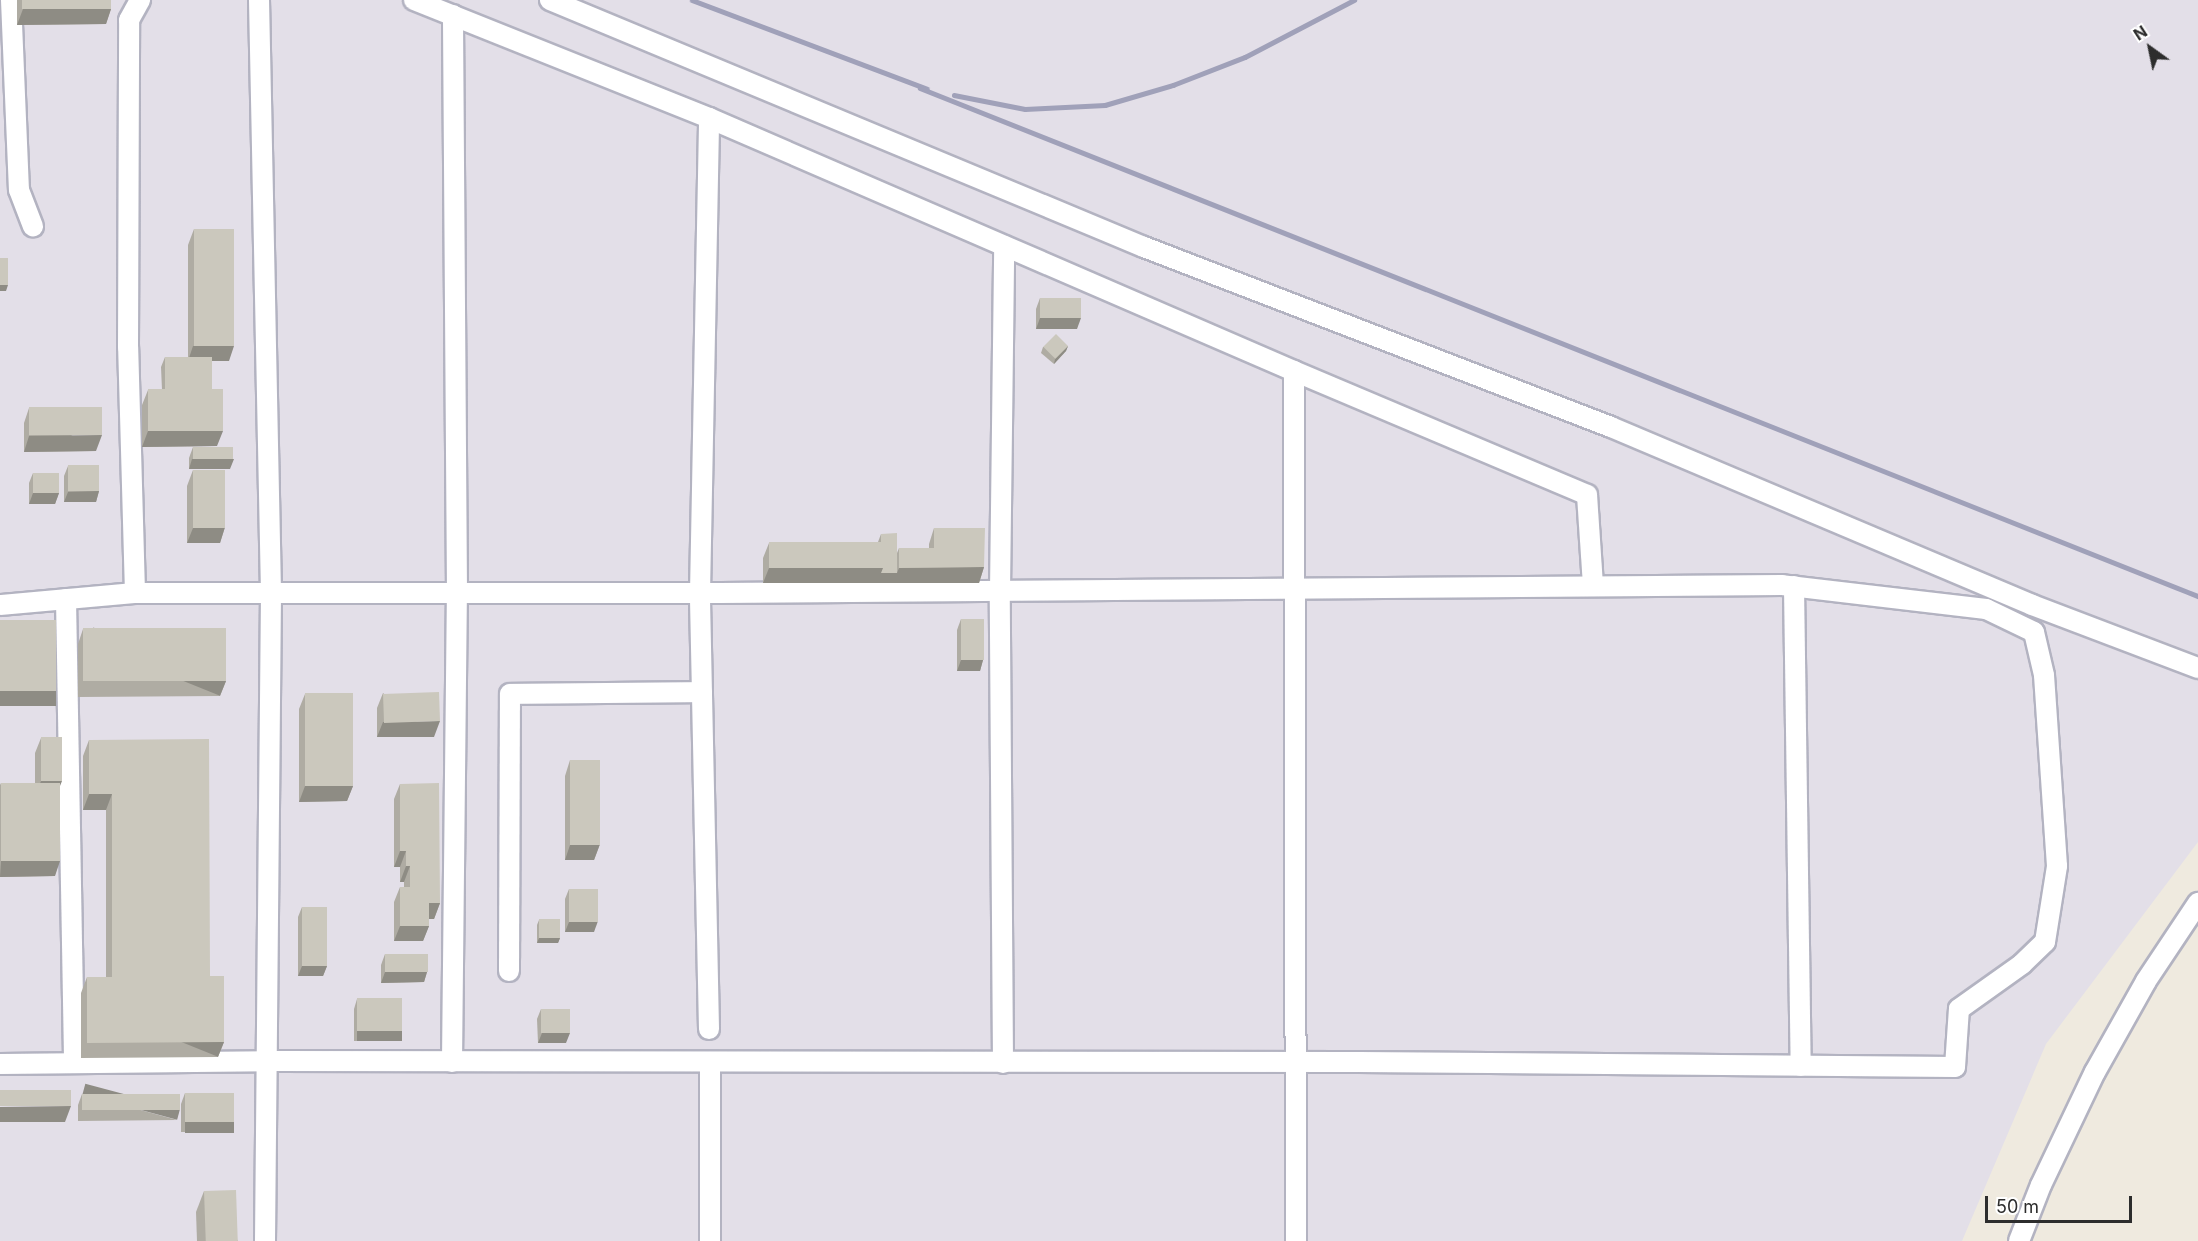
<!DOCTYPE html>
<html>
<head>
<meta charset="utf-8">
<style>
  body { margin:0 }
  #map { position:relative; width:2198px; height:1241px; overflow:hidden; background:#efeadf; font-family:Inter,sans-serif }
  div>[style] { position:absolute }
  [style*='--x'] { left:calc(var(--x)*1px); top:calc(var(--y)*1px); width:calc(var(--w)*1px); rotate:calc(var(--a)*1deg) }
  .industrial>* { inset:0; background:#e3dfe8 }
  .roads { filter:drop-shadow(2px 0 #b3b3c1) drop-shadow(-2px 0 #b3b3c1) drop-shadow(0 2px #b3b3c1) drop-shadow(0 -2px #b3b3c1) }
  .minor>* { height:20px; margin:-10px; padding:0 10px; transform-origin:10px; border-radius:10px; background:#fff }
  .rail>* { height:4.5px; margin:-2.25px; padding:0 2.25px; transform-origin:2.25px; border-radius:2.25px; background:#a0a1b9 }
  .wall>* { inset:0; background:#afaca3 }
  .shaded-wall>* { inset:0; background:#8e8c84; transform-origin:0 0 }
  .building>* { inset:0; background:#cbc8bd; transform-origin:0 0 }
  span { translate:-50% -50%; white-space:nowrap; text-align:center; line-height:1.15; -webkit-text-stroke:4.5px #fff; paint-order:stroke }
  .north { position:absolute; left:2120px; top:18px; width:60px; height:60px; -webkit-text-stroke:4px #fff; paint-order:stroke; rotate:327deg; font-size:16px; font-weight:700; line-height:24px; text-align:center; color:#2d2d2d }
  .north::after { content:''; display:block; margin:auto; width:21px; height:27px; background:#2d2d2d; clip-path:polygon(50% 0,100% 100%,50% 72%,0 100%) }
  .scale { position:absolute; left:1985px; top:1196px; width:147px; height:27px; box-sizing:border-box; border:3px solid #2d2d2d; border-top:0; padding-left:8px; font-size:18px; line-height:21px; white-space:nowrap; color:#2d2d2d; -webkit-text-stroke:4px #fff; paint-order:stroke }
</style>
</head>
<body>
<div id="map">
  <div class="industrial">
    <div style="clip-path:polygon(0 0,2198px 0,2198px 842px,2046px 1044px,1962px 1241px,0 1241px)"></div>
  </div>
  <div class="roads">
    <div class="minor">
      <div style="--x:11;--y:0;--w:190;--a:87.6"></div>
      <div style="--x:19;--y:190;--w:39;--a:69"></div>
      <div style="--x:259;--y:0;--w:593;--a:88.84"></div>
      <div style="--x:271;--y:593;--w:648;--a:90.53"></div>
      <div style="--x:414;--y:0;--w:318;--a:21.8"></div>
      <div style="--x:709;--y:118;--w:637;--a:23.39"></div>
      <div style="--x:1294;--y:371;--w:870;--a:89.87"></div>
      <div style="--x:550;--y:0;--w:643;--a:22.58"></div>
      <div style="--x:1144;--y:247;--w:500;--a:21.08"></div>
      <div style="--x:1611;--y:427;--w:457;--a:22.9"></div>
      <div style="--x:2032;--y:605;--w:178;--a:20.8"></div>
      <div style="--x:1294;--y:371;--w:318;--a:22.9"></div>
      <div style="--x:1587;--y:495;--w:91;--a:86.2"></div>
      <div style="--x:1794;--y:586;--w:480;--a:89.2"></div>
      <div style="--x:66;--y:599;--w:464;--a:89"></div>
      <div style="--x:0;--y:605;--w:136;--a:-5.1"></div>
      <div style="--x:135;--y:593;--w:246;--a:-91.6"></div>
      <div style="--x:128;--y:347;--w:327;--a:-89.8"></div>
      <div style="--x:129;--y:20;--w:23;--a:-61"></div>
      <div style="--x:509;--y:971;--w:277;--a:-89.8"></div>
      <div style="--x:510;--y:694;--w:192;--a:-0.6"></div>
      <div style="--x:709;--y:1029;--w:436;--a:-91.2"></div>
      <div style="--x:700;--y:593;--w:475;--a:-88.9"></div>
      <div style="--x:452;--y:1062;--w:469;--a:-89.4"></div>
      <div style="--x:457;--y:593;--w:578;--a:-90.4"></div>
      <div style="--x:710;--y:1062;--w:179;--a:90"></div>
      <div style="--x:1003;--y:1063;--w:472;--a:-90.4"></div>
      <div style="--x:1000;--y:591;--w:345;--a:-89.3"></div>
      <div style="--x:0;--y:1064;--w:267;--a:-0.6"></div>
      <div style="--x:267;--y:1061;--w:1092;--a:0.05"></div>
      <div style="--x:1359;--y:1062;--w:596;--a:0.48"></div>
      <div style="--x:1955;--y:1067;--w:58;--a:-86.1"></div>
      <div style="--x:1959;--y:1009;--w:77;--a:-35.5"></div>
      <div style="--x:2022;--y:964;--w:32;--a:-44"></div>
      <div style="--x:2045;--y:942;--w:77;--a:-81"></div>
      <div style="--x:2057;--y:866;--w:191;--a:-93.9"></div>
      <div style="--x:2044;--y:675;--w:44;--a:-103.1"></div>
      <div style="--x:2034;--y:632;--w:53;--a:-154.4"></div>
      <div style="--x:1986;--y:609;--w:205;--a:-173.3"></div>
      <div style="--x:1782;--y:585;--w:1062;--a:179.57"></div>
      <div style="--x:720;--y:593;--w:585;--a:180"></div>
      <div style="--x:2019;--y:1241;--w:60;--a:-68.6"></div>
      <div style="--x:2041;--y:1185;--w:125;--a:-64.5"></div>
      <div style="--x:2095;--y:1072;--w:104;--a:-60.7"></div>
      <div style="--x:2146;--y:981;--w:94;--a:-56.3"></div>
    </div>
  </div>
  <div class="rail">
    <div style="--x:692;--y:0;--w:251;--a:20.7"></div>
    <div style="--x:920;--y:88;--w:1375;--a:21.68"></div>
    <div style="--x:954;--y:95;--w:72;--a:11.2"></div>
    <div style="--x:1025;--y:109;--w:80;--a:-2.9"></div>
    <div style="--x:1105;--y:105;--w:71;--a:-16.4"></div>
    <div style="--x:1173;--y:85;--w:77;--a:-21.3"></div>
    <div style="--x:1245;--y:57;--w:123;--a:-27.6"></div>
  </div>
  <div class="wall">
    <div style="clip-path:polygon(17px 0,111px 0,111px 9px,106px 24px,17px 25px)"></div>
    <div style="clip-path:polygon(194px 229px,229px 361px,212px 361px,212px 389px,217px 446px,142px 447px,142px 405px,148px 390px,162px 390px,161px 367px,165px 357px,188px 357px,188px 245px)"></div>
    <div style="clip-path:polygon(1040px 298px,1077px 329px,1036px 329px,1036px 309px)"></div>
    <div style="clip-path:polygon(1068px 346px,1066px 351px,1054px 364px,1041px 353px,1043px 347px)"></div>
    <div style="clip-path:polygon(29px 408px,96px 451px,24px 452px,24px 423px)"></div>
    <div style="clip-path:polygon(193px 447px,230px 469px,189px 469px,189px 458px)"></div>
    <div style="clip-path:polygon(68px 466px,99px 491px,96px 502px,64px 502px,64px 476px)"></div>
    <div style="clip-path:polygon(193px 470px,225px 527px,220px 543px,187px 543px,187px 486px)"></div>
    <div style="clip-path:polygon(33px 473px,59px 493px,55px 504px,29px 504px,29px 483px)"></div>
    <div style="clip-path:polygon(934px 528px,984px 567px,979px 583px,763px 583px,763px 558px,769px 543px,878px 542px,881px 534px,897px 553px,899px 548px,929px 548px,929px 544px)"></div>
    <div style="clip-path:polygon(961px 619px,983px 660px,980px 671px,957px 671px,957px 630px)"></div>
    <div style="clip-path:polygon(83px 629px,226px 681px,220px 696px,78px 697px,78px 644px)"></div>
    <div style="clip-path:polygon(383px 693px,434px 737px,377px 737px,377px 708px)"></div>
    <div style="clip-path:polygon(305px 694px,353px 786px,347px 801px,299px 802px,299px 709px)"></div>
    <div style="clip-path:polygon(41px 738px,60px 785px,55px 876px,0 877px,0 785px,1px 783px,35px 783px,35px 753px)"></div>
    <div style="clip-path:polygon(89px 740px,210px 976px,224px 1042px,218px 1057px,81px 1058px,81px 993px,87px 977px,106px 977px,106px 810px,83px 810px,83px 756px)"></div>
    <div style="clip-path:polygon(570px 760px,600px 844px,594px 860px,565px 860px,565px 776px)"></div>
    <div style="clip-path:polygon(400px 784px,440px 903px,434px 919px,429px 919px,429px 926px,423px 941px,394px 941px,394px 902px,400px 887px,404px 887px,404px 882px,400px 882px,400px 867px,394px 867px,394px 799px)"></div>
    <div style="clip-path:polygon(569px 889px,594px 932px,565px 932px,565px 899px)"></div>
    <div style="clip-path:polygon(302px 907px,327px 966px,323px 976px,298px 976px,298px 917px)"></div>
    <div style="clip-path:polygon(539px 920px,560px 938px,558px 943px,537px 943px,537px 925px)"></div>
    <div style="clip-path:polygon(385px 954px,427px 972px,424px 982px,381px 983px,381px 965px)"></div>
    <div style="clip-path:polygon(357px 999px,402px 1031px,399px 1041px,354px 1041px,354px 1009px)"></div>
    <div style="clip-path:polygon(541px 1009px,566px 1043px,538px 1043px,537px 1019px)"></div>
    <div style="clip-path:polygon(185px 1093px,234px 1122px,231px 1132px,181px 1132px,181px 1104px)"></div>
    <div style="clip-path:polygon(82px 1094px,177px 1120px,78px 1121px,78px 1105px)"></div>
    <div style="clip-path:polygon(204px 1191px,238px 1241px,197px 1241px,196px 1212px)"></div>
  </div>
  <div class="shaded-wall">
    <div style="clip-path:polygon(23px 9px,111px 9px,106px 24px,17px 25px)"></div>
    <div style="clip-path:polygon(0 285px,8px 285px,6px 291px,0 291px)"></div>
    <div style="clip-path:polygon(1040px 318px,1081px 318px,1077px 329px,1036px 329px)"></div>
    <div style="clip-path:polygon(193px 346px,234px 346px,229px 361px,188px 361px)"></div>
    <div style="clip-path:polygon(1068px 346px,1066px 351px,1054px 364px,1055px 359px)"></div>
    <div style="clip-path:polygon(148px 431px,223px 431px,217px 446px,142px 447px)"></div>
    <div style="clip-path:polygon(102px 435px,96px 451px,24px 452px,29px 436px)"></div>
    <div style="clip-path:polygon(192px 459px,234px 459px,230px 469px,189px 469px)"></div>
    <div style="clip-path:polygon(99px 491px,96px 502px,64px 502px,68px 492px)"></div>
    <div style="clip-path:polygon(33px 493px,59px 493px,55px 504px,29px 504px)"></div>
    <div style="clip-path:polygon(225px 527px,220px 543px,187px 543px,193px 528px)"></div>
    <div style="clip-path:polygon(984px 567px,979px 583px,763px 583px,769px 568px,883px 568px,897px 573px,899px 568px)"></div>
    <div style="clip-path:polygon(961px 660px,983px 660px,980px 671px,957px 671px)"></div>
    <div style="left:226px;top:681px;width:16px;height:143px;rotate:112deg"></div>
    <div style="left:0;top:691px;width:56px;height:15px"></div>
    <div style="clip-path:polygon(440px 721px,434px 737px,377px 737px,383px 722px)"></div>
    <div style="clip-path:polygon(41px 781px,62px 781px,56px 796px,35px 796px)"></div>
    <div style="clip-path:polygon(305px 786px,353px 786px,347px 801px,299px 802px)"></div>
    <div style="clip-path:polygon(89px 794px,112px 794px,106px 810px,83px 810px)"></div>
    <div style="clip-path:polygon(600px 844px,594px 860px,565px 860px,570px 845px)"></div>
    <div style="clip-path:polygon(400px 851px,406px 851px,400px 867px,394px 867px)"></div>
    <div style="clip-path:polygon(1px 861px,60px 861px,55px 876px,0 877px)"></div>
    <div style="clip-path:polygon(406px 866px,410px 866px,404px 882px,400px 882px)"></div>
    <div style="clip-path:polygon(429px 903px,440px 903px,434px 919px,423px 919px)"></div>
    <div style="clip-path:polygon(598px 921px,594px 932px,565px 932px,569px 922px)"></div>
    <div style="clip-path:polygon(400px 926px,429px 926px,423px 941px,394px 941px)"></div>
    <div style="clip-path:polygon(539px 938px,560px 938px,558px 943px,537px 943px)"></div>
    <div style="clip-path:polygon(302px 966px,327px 966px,323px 976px,298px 976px)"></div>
    <div style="clip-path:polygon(385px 972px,427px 972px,424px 982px,381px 983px)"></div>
    <div style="left:357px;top:1031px;width:45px;height:10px"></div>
    <div style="clip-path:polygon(542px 1033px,570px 1033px,566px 1043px,538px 1043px)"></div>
    <div style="left:224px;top:1042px;width:16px;height:137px;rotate:112deg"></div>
    <div style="clip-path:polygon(71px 1106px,65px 1122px,0 1122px,0 1107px)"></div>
    <div style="left:180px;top:1109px;width:11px;height:98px;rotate:105deg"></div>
    <div style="left:185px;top:1122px;width:49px;height:11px"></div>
  </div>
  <div class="building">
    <div style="left:22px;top:0;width:89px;height:9px"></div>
    <div style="left:194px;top:229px;width:40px;height:117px"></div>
    <div style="left:0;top:258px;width:8px;height:27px"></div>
    <div style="left:1040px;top:298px;width:41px;height:20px"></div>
    <div style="left:1056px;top:334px;width:17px;height:18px;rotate:45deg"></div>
    <div style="left:165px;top:357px;width:47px;height:33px"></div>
    <div style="left:223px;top:389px;width:42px;height:75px;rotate:90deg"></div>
    <div style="left:102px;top:407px;width:28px;height:73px;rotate:90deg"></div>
    <div style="left:193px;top:447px;width:40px;height:12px"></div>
    <div style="left:99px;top:465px;width:26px;height:31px;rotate:90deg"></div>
    <div style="left:193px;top:470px;width:32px;height:58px"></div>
    <div style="left:33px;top:473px;width:26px;height:20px"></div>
    <div style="clip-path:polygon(934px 528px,985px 528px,984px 567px,899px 568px,899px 548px,934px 548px)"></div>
    <div style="clip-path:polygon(897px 533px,897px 573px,881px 573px,883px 568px,883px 542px,881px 542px,881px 534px)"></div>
    <div style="left:883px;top:542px;width:26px;height:114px;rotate:90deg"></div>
    <div style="left:961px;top:619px;width:23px;height:41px"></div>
    <div style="left:0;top:620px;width:56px;height:71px"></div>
    <div style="left:226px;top:628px;width:53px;height:143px;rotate:90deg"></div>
    <div style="left:439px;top:692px;width:29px;height:56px;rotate:88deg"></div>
    <div style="left:353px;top:693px;width:93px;height:48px;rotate:90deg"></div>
    <div style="left:62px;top:737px;width:44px;height:21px;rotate:90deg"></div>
    <div style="clip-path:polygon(209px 739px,210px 976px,224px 976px,224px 1042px,87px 1043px,87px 977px,112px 977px,112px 794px,89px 794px,89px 740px)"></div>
    <div style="left:570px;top:760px;width:30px;height:85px"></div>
    <div style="left:1px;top:783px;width:59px;height:78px"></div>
    <div style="clip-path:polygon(439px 783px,440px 903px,429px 903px,429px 926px,400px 926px,400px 887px,410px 887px,410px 866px,406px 866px,406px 851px,400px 851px,400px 784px)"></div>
    <div style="left:569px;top:889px;width:29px;height:33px"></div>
    <div style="left:302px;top:907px;width:25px;height:59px"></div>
    <div style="left:560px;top:919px;width:19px;height:21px;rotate:90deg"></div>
    <div style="left:385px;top:954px;width:43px;height:18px"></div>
    <div style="left:402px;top:998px;width:33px;height:45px;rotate:90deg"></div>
    <div style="left:541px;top:1009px;width:29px;height:24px"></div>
    <div style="left:71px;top:1090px;width:16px;height:71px;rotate:90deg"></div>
    <div style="left:185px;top:1093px;width:49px;height:29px"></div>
    <div style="left:82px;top:1094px;width:98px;height:16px"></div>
    <div style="left:236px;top:1190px;width:51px;height:32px;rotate:88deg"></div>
  </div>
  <div class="north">N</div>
  <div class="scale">50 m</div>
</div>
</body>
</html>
